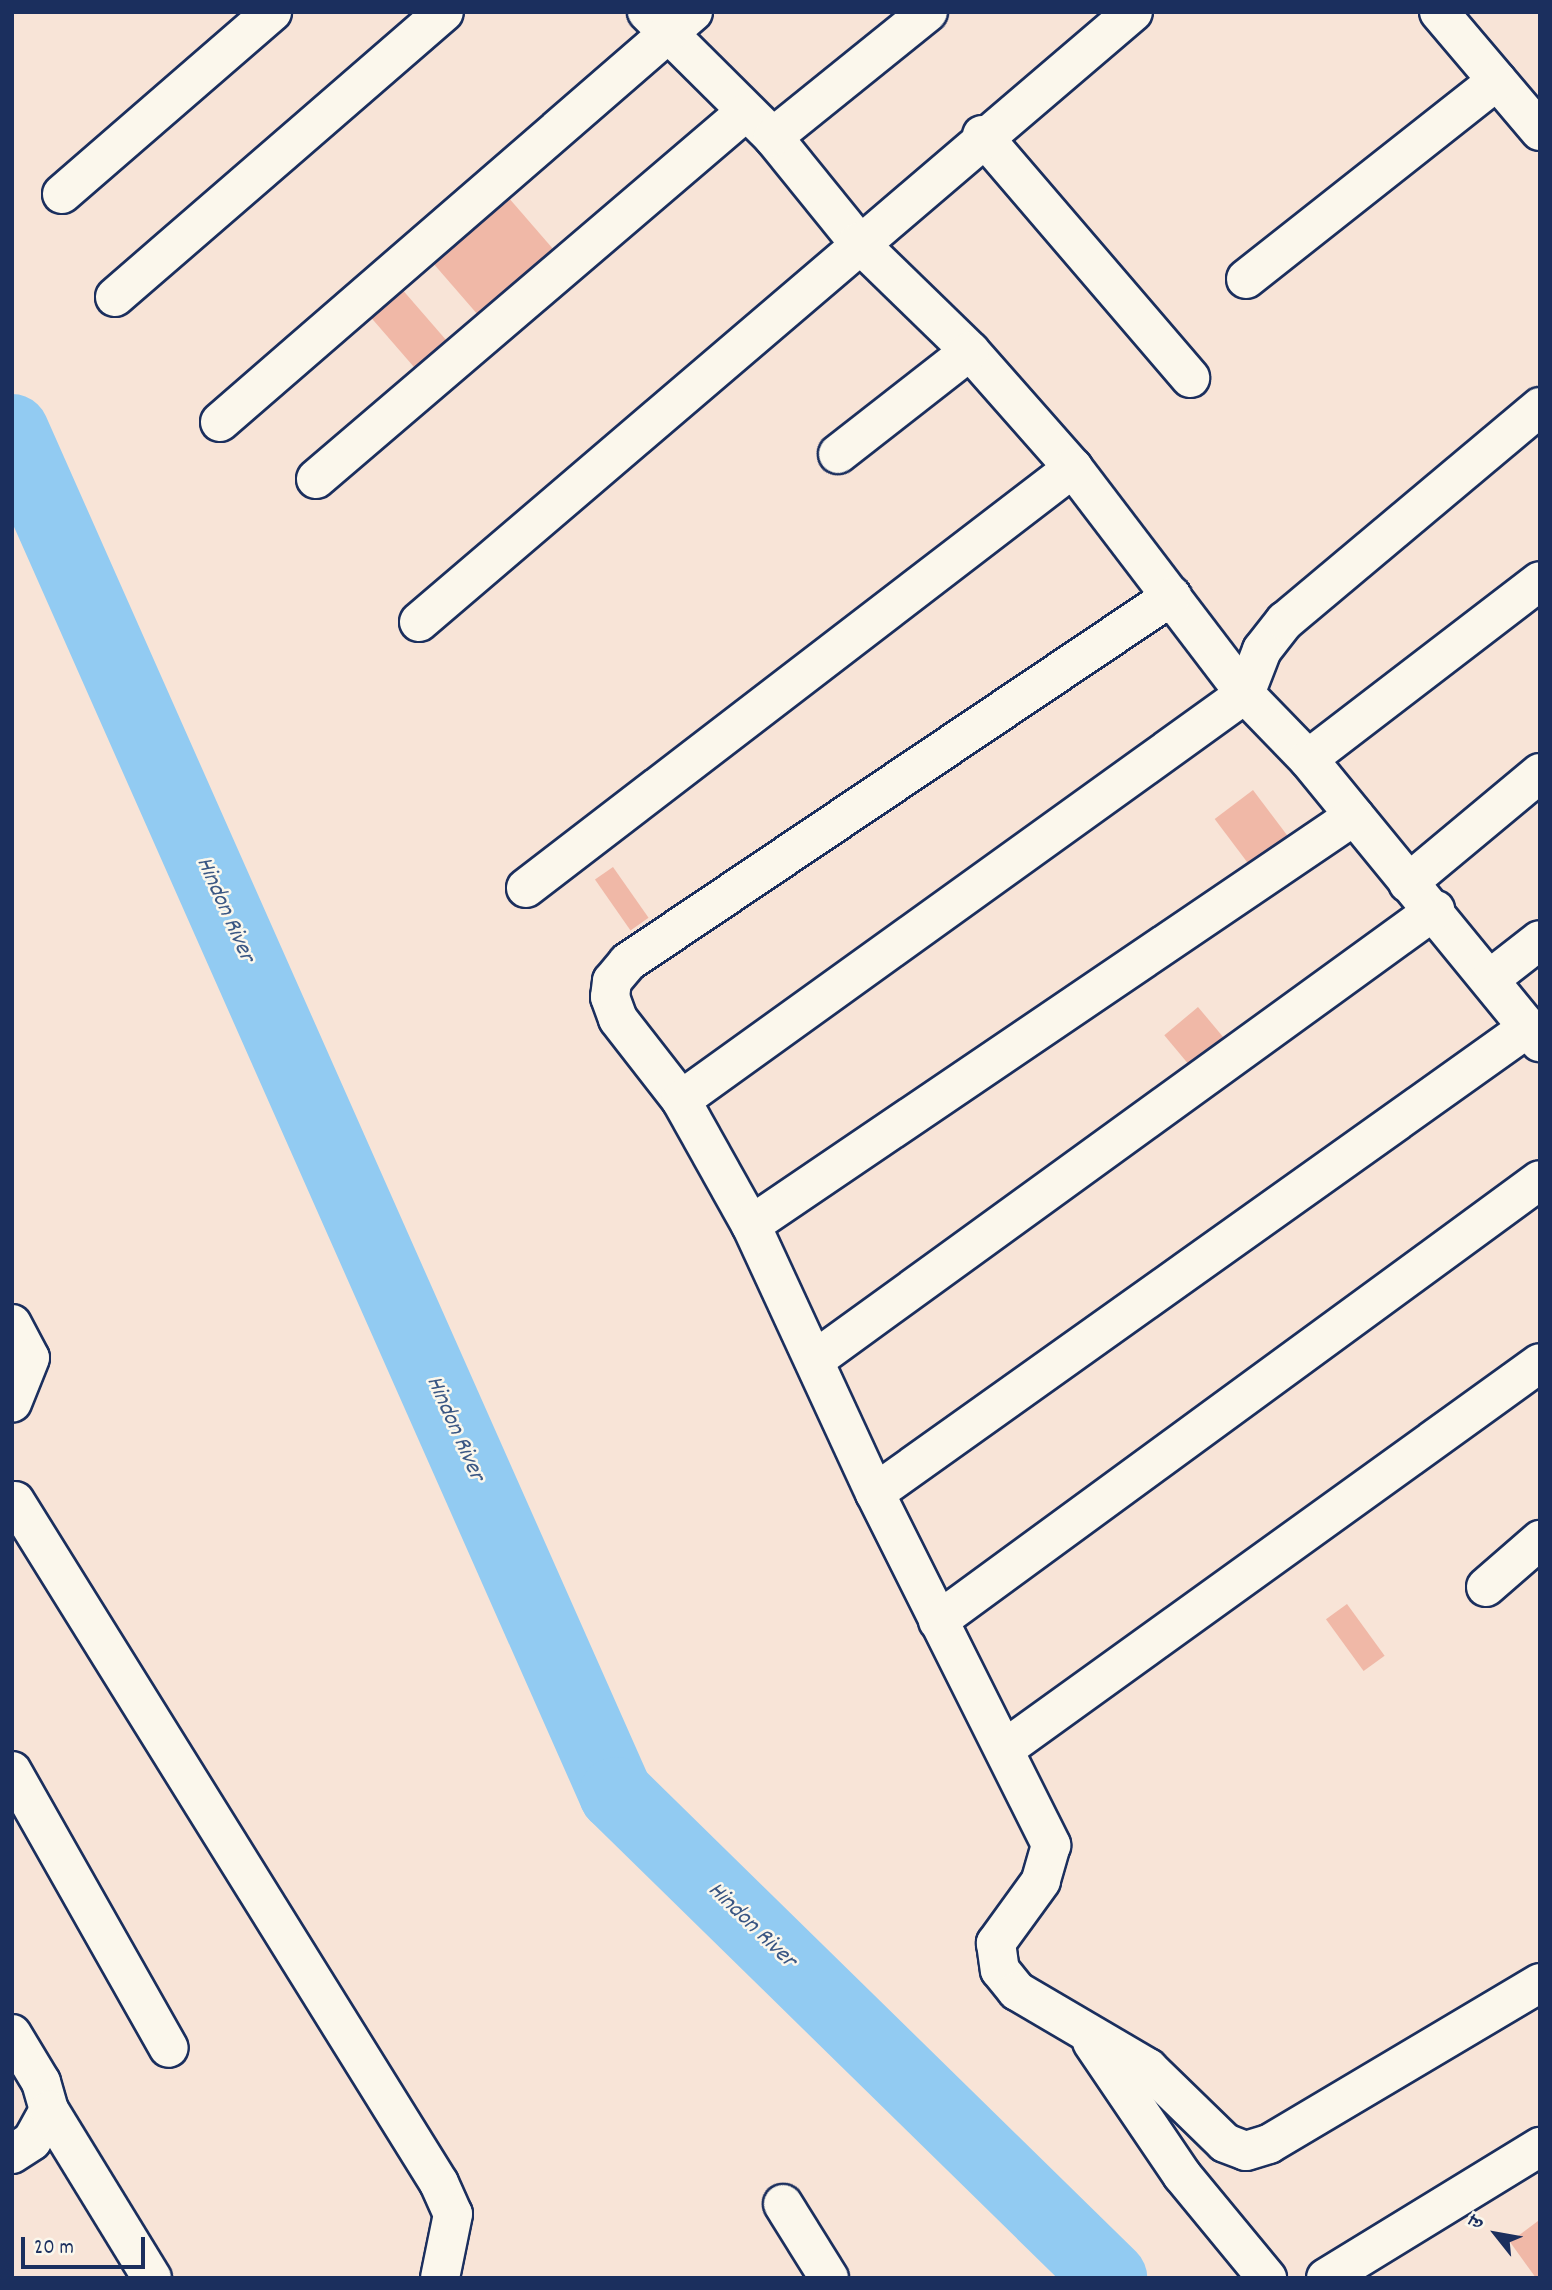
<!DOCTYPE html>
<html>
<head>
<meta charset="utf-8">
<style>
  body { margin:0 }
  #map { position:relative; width:1552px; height:2290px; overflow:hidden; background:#f8e4d7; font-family:Dekko,"Playpen Sans Deva",sans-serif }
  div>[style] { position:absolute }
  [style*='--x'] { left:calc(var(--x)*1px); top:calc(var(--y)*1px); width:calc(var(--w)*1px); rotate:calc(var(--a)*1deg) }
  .river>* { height:74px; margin:-37px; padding:0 37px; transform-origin:37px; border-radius:37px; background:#92cbf2 }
  .building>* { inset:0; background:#f0b8a7; transform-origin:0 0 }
  .roads { filter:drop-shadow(2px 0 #1b2f5e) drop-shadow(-2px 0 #1b2f5e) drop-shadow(0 2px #1b2f5e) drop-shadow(0 -2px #1b2f5e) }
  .street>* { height:38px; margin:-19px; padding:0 19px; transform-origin:19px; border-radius:19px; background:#fbf7ec }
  span { translate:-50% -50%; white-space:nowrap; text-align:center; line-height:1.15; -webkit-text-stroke:5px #fbf7ec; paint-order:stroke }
  .water-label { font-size:24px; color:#395683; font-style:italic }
  .frame { position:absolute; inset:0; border:14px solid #1b2f5e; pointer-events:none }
  .north { position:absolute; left:1461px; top:2199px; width:70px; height:70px; -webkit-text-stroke:5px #fbf7ec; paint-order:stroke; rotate:301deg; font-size:19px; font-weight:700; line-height:28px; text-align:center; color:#1b2f5e }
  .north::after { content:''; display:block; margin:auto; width:24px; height:32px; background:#1b2f5e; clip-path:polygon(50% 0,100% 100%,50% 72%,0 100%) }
  .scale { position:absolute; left:21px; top:2237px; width:124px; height:32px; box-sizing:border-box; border:4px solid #1b2f5e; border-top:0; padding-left:9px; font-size:21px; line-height:24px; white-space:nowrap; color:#1b2f5e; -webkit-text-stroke:5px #fbf7ec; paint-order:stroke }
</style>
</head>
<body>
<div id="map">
  <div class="river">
    <div style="--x:12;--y:431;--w:1491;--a:66.1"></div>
    <div style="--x:616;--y:1794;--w:692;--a:44.41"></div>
  </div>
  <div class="building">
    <div style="left:501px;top:189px;width:87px;height:100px;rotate:49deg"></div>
    <div style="left:394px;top:280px;width:87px;height:42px;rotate:49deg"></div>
    <div style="left:1253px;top:790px;width:62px;height:48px;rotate:53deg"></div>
    <div style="left:613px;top:867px;width:62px;height:22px;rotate:55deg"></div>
    <div style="left:1198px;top:1007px;width:42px;height:44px;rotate:50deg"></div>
    <div style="left:1347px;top:1604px;width:64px;height:26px;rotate:54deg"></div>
    <div style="clip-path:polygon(1538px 2221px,1540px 2278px,1536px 2278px,1510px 2242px)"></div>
  </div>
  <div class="roads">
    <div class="street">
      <div style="--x:647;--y:12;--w:177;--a:44.8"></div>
      <div style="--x:773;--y:137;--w:135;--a:51"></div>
      <div style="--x:858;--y:242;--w:156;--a:44.2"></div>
      <div style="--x:970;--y:351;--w:156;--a:48.6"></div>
      <div style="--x:1073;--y:468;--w:284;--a:52.7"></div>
      <div style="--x:1245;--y:694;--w:91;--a:45.9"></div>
      <div style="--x:1308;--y:759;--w:366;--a:50.7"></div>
      <div style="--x:1439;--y:12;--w:156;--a:49.7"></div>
      <div style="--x:982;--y:135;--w:320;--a:49.4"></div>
      <div style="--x:773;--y:137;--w:199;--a:-38.9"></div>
      <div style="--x:62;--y:194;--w:278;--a:-40.9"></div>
      <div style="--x:1246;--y:279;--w:320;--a:-38.3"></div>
      <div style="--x:115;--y:297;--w:435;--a:-40.9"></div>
      <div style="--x:220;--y:422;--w:626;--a:-40.92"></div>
      <div style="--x:838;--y:454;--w:167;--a:-38"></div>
      <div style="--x:316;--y:479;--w:562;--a:-40.52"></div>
      <div style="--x:1172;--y:596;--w:656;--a:146.07"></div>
      <div style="--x:628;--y:962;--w:25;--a:130"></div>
      <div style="--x:612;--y:981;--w:16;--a:97"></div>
      <div style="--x:610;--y:997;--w:23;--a:70"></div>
      <div style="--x:618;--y:1019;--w:103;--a:52.1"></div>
      <div style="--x:681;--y:1100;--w:143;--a:60.8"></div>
      <div style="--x:751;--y:1225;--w:295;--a:65.2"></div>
      <div style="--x:875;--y:1493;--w:394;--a:63.4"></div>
      <div style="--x:1051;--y:1845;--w:37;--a:106"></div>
      <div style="--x:1041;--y:1881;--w:77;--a:126"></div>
      <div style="--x:996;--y:1943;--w:27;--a:82"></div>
      <div style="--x:1000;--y:1970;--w:27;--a:51"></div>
      <div style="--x:1017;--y:1991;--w:152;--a:30.4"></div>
      <div style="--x:1148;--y:2068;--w:107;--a:44.2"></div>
      <div style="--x:1225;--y:2143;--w:22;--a:21"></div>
      <div style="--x:1246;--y:2151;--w:24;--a:-17"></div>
      <div style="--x:1269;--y:2144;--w:315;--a:-30.7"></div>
      <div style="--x:419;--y:622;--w:939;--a:-40.51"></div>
      <div style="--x:1308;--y:759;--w:292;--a:-37.5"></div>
      <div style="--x:1408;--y:883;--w:172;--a:-39.8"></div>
      <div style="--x:526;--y:888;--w:690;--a:-37.52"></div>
      <div style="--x:1490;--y:979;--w:63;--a:-38"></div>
      <div style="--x:681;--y:1100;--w:695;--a:-35.75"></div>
      <div style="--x:1245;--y:694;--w:47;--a:-68.9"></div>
      <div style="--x:1262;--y:650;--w:37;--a:-52"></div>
      <div style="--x:1285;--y:621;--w:333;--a:-40"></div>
      <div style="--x:751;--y:1225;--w:729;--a:-34.15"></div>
      <div style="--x:12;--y:1324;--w:38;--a:62"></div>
      <div style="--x:30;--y:1358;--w:48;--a:111.8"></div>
      <div style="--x:816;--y:1359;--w:765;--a:-35.96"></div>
      <div style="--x:875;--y:1493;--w:803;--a:-35.47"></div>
      <div style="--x:15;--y:1501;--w:803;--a:58.13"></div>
      <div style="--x:439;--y:2183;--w:34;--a:66"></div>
      <div style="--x:453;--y:2214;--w:65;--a:101.5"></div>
      <div style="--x:1486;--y:1587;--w:72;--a:-41"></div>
      <div style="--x:938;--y:1621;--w:746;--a:-36.22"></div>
      <div style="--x:1006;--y:1748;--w:658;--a:-35.79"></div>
      <div style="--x:12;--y:1771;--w:318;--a:60.5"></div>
      <div style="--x:12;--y:2034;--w:56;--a:58.9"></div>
      <div style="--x:41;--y:2082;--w:29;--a:74"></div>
      <div style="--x:49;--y:2110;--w:35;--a:119"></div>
      <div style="--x:32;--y:2141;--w:24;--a:147"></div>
      <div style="--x:1092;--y:2042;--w:161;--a:55.9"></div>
      <div style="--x:1182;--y:2175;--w:134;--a:50.5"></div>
      <div style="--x:49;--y:2110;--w:197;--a:58.5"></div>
      <div style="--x:783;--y:2204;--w:87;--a:58.1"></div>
      <div style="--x:1326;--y:2278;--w:251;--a:-31.5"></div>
    </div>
  </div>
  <div class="water-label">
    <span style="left:224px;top:910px;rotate:66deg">Hindon River</span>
    <span style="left:454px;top:1429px;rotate:66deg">Hindon River</span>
    <span style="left:751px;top:1926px;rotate:44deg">Hindon River</span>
  </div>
  <div class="frame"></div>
  <div class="north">उ</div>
  <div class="scale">20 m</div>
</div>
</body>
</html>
